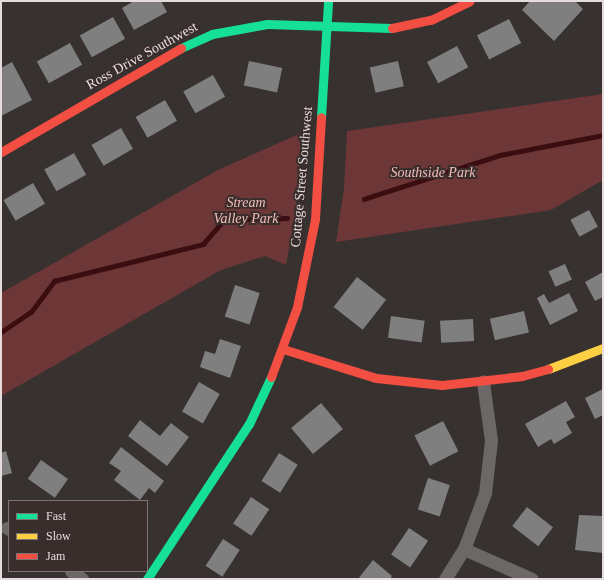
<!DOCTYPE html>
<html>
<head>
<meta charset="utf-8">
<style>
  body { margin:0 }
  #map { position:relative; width:604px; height:580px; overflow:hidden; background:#373130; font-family:Georgia,serif }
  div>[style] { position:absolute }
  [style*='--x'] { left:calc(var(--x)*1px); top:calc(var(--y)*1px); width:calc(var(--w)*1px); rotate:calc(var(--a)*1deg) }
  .green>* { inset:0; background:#6d3737 }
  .stream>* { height:4.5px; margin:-2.25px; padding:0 2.25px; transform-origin:2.25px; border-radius:2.25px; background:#3b0d10 }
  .building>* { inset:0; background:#807f80; transform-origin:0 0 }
  .street>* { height:13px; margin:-6.5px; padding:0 6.5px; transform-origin:6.5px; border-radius:6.5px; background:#6d6868 }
  .fast>* { height:9px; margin:-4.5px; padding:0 4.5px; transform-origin:4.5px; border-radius:4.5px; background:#16e098 }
  .slow>* { height:9px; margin:-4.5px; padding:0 4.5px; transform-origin:4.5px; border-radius:4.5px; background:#ffcf43 }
  .jam>* { height:9px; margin:-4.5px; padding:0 4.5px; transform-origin:4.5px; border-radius:4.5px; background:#f24e42 }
  span { translate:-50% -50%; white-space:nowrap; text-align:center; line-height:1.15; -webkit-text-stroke:4px #3a2e2d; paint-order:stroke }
  .street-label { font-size:14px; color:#e5dddd }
  .park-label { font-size:14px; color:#f3bcba; font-style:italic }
  .frame { position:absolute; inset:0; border:2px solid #e5dddd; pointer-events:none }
  .legend { position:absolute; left:8px; top:500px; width:140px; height:72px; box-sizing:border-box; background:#3a2e2d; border:1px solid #7e7473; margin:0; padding:5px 7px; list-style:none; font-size:12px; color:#e5dddd }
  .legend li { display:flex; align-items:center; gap:8px; height:20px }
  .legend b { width:20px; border:1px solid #7e7473 }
</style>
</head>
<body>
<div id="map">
  <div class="green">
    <div style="clip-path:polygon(603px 94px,603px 180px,551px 210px,336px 242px,344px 188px,347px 131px)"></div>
    <div style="clip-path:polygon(301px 133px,296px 209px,286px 265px,265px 256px,221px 270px,1px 396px,1px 293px,218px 170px)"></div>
  </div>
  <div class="stream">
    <div style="--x:364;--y:199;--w:143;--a:-17.9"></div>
    <div style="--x:500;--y:155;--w:105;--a:-11"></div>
    <div style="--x:1;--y:332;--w:36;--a:-34"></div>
    <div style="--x:31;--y:312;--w:39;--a:-53"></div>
    <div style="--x:54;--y:281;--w:154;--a:-13.9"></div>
    <div style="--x:203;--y:244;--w:32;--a:-49"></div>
    <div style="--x:224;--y:220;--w:63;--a:-1.8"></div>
  </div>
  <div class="building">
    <div style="clip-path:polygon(134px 1px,161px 1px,167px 12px,134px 30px,122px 8px)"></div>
    <div style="clip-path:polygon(530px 1px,575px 1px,583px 9px,554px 41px,522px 10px)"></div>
    <div style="left:113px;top:17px;width:25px;height:38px;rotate:61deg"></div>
    <div style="left:509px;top:19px;width:27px;height:36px;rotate:63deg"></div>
    <div style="left:70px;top:43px;width:25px;height:38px;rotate:61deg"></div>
    <div style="left:457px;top:46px;width:24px;height:34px;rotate:62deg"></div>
    <div style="left:249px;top:61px;width:34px;height:25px;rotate:12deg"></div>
    <div style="left:398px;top:61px;width:26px;height:29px;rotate:77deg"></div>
    <div style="clip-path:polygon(12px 62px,32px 100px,1px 116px,1px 68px)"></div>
    <div style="left:213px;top:75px;width:25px;height:34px;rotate:61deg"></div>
    <div style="left:165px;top:100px;width:24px;height:34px;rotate:60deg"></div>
    <div style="left:121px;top:128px;width:24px;height:34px;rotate:60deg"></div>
    <div style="left:74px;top:153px;width:25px;height:34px;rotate:61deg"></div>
    <div style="left:33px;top:183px;width:24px;height:34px;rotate:60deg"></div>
    <div style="left:589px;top:210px;width:19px;height:21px;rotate:62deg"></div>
    <div style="left:565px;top:264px;width:17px;height:18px;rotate:66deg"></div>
    <div style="clip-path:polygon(603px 272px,603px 297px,595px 301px,585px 282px)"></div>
    <div style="left:357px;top:277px;width:37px;height:38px;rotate:38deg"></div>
    <div style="left:235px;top:285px;width:26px;height:33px;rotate:18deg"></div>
    <div style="clip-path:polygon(569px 293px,578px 311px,550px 325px,537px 298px,544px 294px,549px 303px)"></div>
    <div style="left:524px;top:311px;width:22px;height:35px;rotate:77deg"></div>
    <div style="left:391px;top:316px;width:34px;height:22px;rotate:8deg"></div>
    <div style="left:473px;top:319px;width:22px;height:33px;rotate:87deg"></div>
    <div style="clip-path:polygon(220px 339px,241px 346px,230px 378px,200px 367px,205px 351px,215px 354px)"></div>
    <div style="left:199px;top:382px;width:24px;height:34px;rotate:30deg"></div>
    <div style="clip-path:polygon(603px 389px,603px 415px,595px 419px,585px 398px)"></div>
    <div style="clip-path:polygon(566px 401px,575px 417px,566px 422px,572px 433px,554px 444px,551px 439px,538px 447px,525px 424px)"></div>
    <div style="left:321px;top:403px;width:34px;height:39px;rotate:50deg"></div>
    <div style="clip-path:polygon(140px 420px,160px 436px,171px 423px,189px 437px,167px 466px,128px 436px)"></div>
    <div style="left:443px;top:421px;width:34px;height:32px;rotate:63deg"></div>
    <div style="clip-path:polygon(121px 447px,164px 481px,155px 493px,149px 488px,140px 500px,114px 480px,121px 471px,109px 463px)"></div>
    <div style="clip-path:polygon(6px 451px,12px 473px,1px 476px,1px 453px)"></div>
    <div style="left:279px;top:453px;width:22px;height:33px;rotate:32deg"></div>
    <div style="left:41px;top:460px;width:33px;height:23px;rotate:35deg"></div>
    <div style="left:428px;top:478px;width:23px;height:33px;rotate:18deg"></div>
    <div style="left:251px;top:497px;width:22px;height:32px;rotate:34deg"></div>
    <div style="left:527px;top:507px;width:33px;height:24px;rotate:38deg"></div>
    <div style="clip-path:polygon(579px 515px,603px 516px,603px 553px,575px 550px)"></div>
    <div style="left:409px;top:528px;width:23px;height:32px;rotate:34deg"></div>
    <div style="left:223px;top:539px;width:20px;height:32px;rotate:33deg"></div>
    <div style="clip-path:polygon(373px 560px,392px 576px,390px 579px,358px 579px)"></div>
  </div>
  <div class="street">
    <div style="--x:7;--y:528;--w:2;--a:27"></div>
    <div style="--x:464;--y:549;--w:74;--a:23.8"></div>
    <div style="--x:71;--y:571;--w:14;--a:36"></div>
    <div style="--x:445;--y:579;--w:36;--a:-58"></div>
    <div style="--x:464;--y:549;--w:60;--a:-69.4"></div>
    <div style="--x:485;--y:493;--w:53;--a:-83.5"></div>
    <div style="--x:491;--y:440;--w:59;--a:-97.9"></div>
  </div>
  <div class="fast">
    <div style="--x:181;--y:48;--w:34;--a:-24"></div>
    <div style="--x:212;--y:34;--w:56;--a:-10.3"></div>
    <div style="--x:267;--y:24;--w:125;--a:1.8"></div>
    <div style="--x:321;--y:117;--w:116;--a:-86.5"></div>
    <div style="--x:147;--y:579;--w:186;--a:-56.7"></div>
    <div style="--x:249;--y:424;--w:52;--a:-64.9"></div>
  </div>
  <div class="slow">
    <div style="--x:548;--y:369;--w:59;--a:-20.9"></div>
  </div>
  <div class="jam">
    <div style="--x:392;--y:28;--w:40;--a:-12"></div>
    <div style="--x:431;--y:20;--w:43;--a:-26"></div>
    <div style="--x:1;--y:152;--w:208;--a:-30"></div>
    <div style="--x:283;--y:349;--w:97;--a:17.3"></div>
    <div style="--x:376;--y:378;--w:66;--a:6.1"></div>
    <div style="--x:442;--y:385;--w:81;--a:-6.4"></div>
    <div style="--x:522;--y:376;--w:27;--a:-15"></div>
    <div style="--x:271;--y:377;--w:75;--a:-69.6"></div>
    <div style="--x:297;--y:307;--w:90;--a:-78.4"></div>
    <div style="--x:315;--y:219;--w:102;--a:-86.6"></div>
  </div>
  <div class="street-label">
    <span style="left:142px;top:56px;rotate:-29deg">Ross Drive Southwest</span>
    <span style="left:302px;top:177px;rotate:-85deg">Cottage Street Southwest</span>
  </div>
  <div class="park-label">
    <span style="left:433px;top:173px">Southside Park</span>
    <span style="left:246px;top:211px">Stream<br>Valley Park</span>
  </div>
  <div class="frame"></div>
  <ul class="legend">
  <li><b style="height:5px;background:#16e098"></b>Fast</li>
  <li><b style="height:5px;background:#ffcf43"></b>Slow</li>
  <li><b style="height:5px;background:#f24e42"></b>Jam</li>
  </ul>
</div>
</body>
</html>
